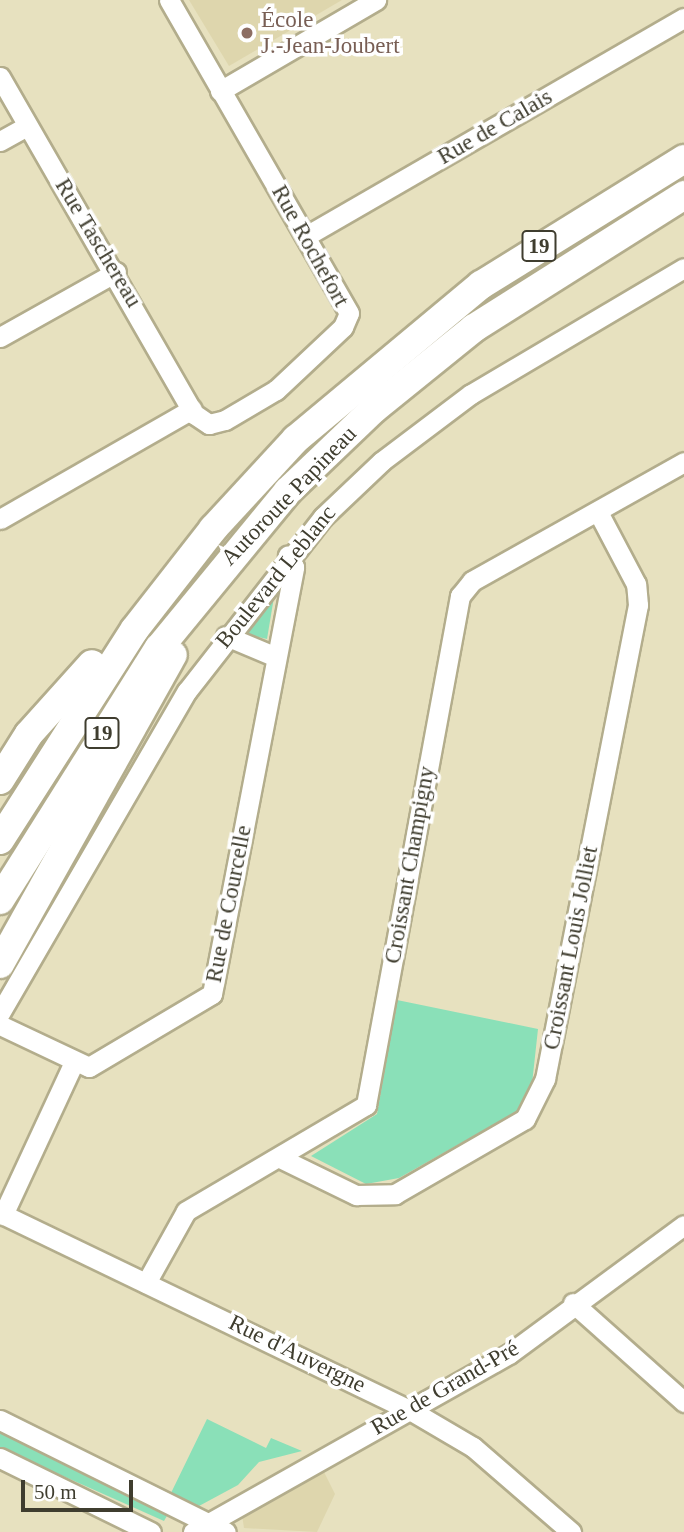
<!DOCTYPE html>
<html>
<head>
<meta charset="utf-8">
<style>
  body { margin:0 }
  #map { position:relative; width:684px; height:1532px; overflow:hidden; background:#e7e1bf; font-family:Georgia,serif }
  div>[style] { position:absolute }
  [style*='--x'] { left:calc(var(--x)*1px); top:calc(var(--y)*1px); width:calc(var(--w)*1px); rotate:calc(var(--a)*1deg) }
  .built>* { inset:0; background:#ded6ad }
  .green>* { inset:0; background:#8ae0b8 }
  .roads { filter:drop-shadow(2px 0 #b3ad8c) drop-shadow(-2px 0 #b3ad8c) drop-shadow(0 2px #b3ad8c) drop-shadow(0 -2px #b3ad8c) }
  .minor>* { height:19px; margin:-9.5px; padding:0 9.5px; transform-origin:9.5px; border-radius:9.5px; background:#fff }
  .highway>* { height:28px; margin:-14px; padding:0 14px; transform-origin:14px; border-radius:14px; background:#fff }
  .dots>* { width:19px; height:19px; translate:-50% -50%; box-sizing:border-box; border:4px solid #fff; border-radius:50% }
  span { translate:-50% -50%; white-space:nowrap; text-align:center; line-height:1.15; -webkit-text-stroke:7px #fff; paint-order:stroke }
  .shield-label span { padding:2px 5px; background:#fff; border:2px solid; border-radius:5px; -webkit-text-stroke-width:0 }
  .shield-label { font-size:21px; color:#3f3d2f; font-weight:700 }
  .education-label { font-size:23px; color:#785e54 }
  .left { translate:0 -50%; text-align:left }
  .street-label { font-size:23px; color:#3f3d2f }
  .scale { position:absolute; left:21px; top:1480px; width:112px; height:32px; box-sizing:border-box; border:4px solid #3f3d2f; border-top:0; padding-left:9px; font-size:21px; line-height:24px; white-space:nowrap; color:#3f3d2f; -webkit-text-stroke:5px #fff; paint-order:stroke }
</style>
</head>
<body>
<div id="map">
  <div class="built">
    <div style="clip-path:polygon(189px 0,342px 0,229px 66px)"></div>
    <div style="clip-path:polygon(323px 1470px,335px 1494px,317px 1532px,244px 1528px,242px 1515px)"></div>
  </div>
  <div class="green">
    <div style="clip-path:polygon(275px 591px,267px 639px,246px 634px,243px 631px)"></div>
    <div style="clip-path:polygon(397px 1000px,538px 1029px,532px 1084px,518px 1111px,399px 1178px,366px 1184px,311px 1156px,377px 1114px)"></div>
    <div style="clip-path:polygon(207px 1419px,266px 1448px,271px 1438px,302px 1451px,259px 1462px,238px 1485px,199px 1506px,171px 1493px)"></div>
    <div style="clip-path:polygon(0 1430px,168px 1514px,164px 1521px,0 1448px)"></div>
  </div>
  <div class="roads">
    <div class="minor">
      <div style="--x:0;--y:77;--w:389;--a:60.1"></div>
      <div style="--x:194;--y:414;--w:18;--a:34"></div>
      <div style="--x:209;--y:424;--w:16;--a:-14"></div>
      <div style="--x:225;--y:420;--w:59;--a:-30.5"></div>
      <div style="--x:276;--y:390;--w:92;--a:-43.2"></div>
      <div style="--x:343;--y:327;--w:15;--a:-67"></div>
      <div style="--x:349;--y:313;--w:361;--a:-119.9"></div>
      <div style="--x:220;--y:91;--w:181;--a:-30.3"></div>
      <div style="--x:0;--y:141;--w:31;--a:-29"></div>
      <div style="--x:306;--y:236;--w:436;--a:-30"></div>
      <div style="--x:0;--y:337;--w:133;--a:-29.3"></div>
      <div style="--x:0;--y:519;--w:221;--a:-29.8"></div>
      <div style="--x:226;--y:636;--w:54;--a:22.8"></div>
      <div style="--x:0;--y:1013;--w:372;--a:-59.9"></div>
      <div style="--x:187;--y:691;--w:221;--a:-52"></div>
      <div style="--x:323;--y:517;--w:81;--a:-43.5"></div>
      <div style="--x:382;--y:461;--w:111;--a:-37"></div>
      <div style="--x:471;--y:394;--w:247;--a:-30.6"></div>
      <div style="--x:0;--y:1025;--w:98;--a:25.3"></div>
      <div style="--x:89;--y:1067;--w:143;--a:-30.7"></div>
      <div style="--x:212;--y:994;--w:435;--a:-79.1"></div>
      <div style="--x:294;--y:567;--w:13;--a:-119"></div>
      <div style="--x:280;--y:1158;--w:85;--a:26"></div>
      <div style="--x:356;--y:1195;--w:39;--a:-1"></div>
      <div style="--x:395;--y:1194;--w:150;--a:-30"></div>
      <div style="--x:525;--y:1119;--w:45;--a:-63.4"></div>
      <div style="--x:545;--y:1079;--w:483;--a:-78.9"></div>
      <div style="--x:638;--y:605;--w:21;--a:-95"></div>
      <div style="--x:636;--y:584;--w:81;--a:-117.8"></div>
      <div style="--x:0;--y:1213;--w:455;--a:25.7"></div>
      <div style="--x:410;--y:1410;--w:73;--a:30.4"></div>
      <div style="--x:473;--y:1447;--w:130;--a:40.9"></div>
      <div style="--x:3;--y:1215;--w:166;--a:-65.1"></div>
      <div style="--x:146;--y:1283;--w:82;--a:-60.9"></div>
      <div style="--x:186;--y:1211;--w:209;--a:-30.5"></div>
      <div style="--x:366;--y:1105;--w:518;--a:-79.54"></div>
      <div style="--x:460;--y:596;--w:19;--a:-51"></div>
      <div style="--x:472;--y:581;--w:243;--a:-29.3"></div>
      <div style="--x:573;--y:1303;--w:149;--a:41.7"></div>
      <div style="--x:0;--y:1420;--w:252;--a:26.4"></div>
      <div style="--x:0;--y:1458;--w:168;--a:26.1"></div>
      <div style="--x:193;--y:1532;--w:363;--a:-29.4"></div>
      <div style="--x:509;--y:1354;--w:217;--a:-36.4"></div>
    </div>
    <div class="highway">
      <div style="--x:0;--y:780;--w:54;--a:-57.8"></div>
      <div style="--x:29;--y:734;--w:94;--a:-48"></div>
      <div style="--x:0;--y:840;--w:250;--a:-57.4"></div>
      <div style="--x:135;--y:629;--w:127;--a:-52"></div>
      <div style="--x:213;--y:529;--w:122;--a:-47.3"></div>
      <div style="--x:296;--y:439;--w:241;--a:-39.8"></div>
      <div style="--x:481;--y:285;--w:239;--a:-31.8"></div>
      <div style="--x:0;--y:900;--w:298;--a:-57.8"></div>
      <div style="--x:159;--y:648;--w:203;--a:-50.6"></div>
      <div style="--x:288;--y:491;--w:120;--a:-43.7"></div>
      <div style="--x:375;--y:408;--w:127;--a:-38.9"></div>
      <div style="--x:474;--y:328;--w:249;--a:-32.3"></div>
      <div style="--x:0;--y:964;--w:354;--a:-60.8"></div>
    </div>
  </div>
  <div class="dots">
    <div style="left:247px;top:33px;background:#8d6e63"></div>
  </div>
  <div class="shield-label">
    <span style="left:539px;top:246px">19</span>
    <span style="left:102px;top:733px">19</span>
  </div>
  <div class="education-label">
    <span class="left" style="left:261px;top:33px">École<br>J.-Jean-Joubert</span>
  </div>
  <div class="street-label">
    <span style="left:495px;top:127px;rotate:-30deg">Rue de Calais</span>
    <span style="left:98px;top:243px;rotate:59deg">Rue Taschereau</span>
    <span style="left:310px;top:246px;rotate:61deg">Rue Rochefort</span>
    <span style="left:289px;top:496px;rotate:-46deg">Autoroute Papineau</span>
    <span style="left:276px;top:577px;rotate:-51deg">Boulevard Leblanc</span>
    <span style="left:410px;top:865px;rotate:-80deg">Croissant Champigny</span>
    <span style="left:229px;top:904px;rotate:-79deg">Rue de Courcelle</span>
    <span style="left:571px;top:948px;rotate:-79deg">Croissant Louis Jolliet</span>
    <span style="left:297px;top:1354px;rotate:26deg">Rue d'Auvergne</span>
    <span style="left:445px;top:1388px;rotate:-30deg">Rue de Grand-Pré</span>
  </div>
  <div class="scale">50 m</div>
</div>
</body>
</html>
